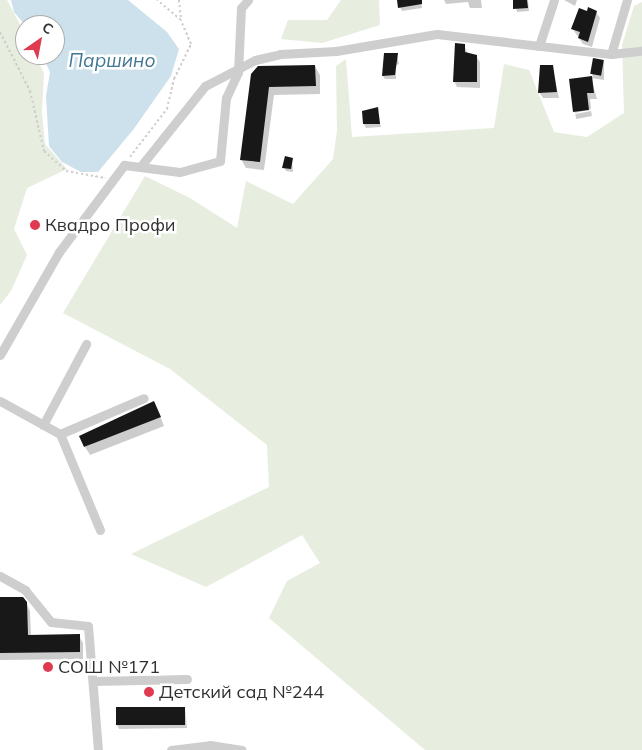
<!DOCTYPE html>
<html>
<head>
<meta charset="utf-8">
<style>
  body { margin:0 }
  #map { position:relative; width:642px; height:750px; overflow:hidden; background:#fff; font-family:Mulish,sans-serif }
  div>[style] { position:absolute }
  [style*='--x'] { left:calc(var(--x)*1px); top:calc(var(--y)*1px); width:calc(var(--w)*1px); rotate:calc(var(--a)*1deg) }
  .green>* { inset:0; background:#e7eddf }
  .water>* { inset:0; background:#cce1ec }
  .shadow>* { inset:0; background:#0003; transform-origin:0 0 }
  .building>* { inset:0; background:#181818; transform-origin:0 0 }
  .path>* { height:2px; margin-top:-1px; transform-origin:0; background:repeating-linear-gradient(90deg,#cecece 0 2.5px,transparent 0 5px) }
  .minor>* { height:9px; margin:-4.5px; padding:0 4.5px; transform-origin:4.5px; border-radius:4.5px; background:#cecece }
  .dots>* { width:14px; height:14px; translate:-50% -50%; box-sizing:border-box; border:2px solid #fff; border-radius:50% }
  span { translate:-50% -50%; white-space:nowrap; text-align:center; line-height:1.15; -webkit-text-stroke:5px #fff; paint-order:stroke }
  .poi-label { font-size:18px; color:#313131 }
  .left { translate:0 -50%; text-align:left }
  .water-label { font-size:19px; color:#407691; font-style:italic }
  .north { position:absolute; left:15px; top:15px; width:50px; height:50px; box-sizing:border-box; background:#fff; border:1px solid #adadad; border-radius:50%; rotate:33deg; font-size:14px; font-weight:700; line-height:20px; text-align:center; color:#313131 }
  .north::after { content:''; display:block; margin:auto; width:18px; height:22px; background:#e03a50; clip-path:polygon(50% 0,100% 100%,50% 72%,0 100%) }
</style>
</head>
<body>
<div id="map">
  <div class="green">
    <div style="clip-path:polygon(0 0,7px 0,25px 34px,25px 55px,35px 55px,44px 73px,42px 112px,45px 144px,67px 169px,27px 188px,14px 229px,27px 255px,11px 291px,0 305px)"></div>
    <div style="clip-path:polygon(341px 0,379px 0,380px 25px,322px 43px,281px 39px,288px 20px,327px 20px)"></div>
    <div style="clip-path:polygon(642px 2px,642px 750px,425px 750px,269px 618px,287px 581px,320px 563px,302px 535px,206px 587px,131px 554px,269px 487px,267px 445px,170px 369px,63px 313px,145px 176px,190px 198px,237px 228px,246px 181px,293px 204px,333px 159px,337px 131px,336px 66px,346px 59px,352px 137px,494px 128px,504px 64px,529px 70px,554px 132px,587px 137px,624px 113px,622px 45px,634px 6px)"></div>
  </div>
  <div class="water">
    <div style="clip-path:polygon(11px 0,128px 0,167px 32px,179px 49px,171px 76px,133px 130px,98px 172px,81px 172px,62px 162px,49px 146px,46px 96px,50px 72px,42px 55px,55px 55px,55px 25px,25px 25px,14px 12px)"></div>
  </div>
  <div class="shadow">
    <div style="clip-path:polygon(421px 0,422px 8px,402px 11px,400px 7px)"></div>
    <div style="clip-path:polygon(444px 0,481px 0,482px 8px,470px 8px,468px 2px,446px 4px)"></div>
    <div style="clip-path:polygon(514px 0,528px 0,529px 11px,517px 12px)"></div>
    <div style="clip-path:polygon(564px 0,577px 0,575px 6px)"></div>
    <div style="clip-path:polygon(596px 12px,600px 18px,592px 47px,583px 44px,572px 28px,587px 13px)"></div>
    <div style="clip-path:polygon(464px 45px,468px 54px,476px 56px,480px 62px,480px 88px,457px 87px,454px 81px)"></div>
    <div style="clip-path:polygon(397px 54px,399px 64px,396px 65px,396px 79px,385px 79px,383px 76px)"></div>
    <div style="clip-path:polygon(604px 61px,604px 80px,591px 78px,597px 99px,590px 99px,591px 109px,575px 113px,570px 80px,593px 77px,592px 74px)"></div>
    <div style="clip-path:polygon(315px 66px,320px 75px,320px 94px,274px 95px,264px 170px,246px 168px,241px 159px,259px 67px)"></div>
    <div style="clip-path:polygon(552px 66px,559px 98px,543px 98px,539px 92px)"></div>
    <div style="clip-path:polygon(377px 109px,381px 127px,366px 128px,364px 124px)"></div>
    <div style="left:591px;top:111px;width:5px;height:16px;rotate:79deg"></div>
    <div style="clip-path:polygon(292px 159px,293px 172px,286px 171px,284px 167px)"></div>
    <div style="clip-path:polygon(158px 411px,164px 426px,90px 455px,85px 447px)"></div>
    <div style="clip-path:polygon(0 598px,26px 603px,30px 611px,31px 636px,79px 636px,83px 643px,83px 659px,0 660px)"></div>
    <div style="clip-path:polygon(185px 708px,187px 728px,119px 729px,117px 725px)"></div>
  </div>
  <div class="building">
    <div style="clip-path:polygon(397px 0,422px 0,422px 4px,398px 8px)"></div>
    <div style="clip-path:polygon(513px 0,527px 0,528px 8px,513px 9px)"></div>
    <div style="clip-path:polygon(588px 7px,597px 11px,588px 42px,578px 38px,580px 32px,571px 29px,579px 8px,587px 11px)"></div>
    <div style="clip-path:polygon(455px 43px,465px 44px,465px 52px,477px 55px,477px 82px,453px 82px)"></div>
    <div style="clip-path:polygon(384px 53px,398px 53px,395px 75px,382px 76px)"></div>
    <div style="left:593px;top:58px;width:11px;height:16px;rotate:10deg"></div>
    <div style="clip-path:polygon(315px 65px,316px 86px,269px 87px,260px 162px,240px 160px,251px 74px,258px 66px)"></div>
    <div style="clip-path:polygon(540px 65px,553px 65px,557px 92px,538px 93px)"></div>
    <div style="clip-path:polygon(592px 76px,594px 93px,587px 93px,589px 110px,573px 112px,569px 79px)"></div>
    <div style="clip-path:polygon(378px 107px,380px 124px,363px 124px,362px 111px)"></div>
    <div style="clip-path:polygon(285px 156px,293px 158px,291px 169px,282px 168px)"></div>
    <div style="clip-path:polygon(154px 401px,161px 417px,84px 447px,79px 436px)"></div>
    <div style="clip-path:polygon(0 597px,23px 597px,27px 602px,28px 635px,80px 634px,80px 652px,0 653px)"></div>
    <div style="left:116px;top:707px;width:69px;height:18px"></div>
  </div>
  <div class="path">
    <div style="--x:179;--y:0;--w:20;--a:84"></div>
    <div style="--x:0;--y:32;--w:66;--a:63"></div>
    <div style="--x:30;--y:91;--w:62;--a:76.9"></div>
    <div style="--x:44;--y:151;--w:30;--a:42"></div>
    <div style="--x:66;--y:171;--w:40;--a:10"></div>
    <div style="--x:130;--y:157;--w:61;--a:-52.4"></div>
    <div style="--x:167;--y:109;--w:31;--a:-77"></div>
    <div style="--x:174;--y:79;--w:39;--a:-64"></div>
    <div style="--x:191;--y:44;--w:26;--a:-113"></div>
    <div style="--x:181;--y:20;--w:31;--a:-140"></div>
  </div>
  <div class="minor">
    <div style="--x:539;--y:46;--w:48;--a:-71.9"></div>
    <div style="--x:611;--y:54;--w:56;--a:-73.5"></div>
    <div style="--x:140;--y:167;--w:104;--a:-51.3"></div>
    <div style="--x:205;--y:86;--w:56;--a:-27.5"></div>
    <div style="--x:255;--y:60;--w:26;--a:-13"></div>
    <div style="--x:280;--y:54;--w:56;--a:-3.1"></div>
    <div style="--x:336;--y:51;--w:102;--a:-9.6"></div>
    <div style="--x:437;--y:34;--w:175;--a:6.6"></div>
    <div style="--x:611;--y:54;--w:31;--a:-6"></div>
    <div style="--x:0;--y:355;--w:119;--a:-60.2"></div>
    <div style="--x:59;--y:252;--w:109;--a:-53.2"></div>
    <div style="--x:124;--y:165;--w:56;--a:7.1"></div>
    <div style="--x:180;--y:172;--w:41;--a:-15.4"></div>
    <div style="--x:220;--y:161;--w:63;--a:-84.6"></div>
    <div style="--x:226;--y:98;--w:29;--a:-65"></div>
    <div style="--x:238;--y:72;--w:64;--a:-87.3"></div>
    <div style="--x:241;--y:8;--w:11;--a:-49"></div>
    <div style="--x:0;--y:401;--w:68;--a:28.8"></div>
    <div style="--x:60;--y:434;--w:104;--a:67.4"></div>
    <div style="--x:43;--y:425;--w:92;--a:-62"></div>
    <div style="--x:60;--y:434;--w:91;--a:-23.2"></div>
    <div style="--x:0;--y:576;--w:29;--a:29"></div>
    <div style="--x:25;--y:590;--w:41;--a:50.9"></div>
    <div style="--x:51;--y:622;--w:37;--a:6"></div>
    <div style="--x:88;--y:626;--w:124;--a:85.4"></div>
    <div style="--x:94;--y:681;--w:93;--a:-1.2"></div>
    <div style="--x:171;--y:750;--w:39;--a:-7"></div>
    <div style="--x:210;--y:745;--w:32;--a:9"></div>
  </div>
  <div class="dots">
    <div style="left:35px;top:225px;background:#e03a50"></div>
    <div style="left:48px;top:667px;background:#e03a50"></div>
    <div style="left:149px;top:692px;background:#e03a50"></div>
  </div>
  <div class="poi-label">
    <span class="left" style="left:45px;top:225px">Квадро Профи</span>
    <span class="left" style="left:58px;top:667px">СОШ №171</span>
    <span class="left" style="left:159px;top:692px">Детский сад №244</span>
  </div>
  <div class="water-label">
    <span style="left:112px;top:61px">Паршино</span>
  </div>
  <div class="north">С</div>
</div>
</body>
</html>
